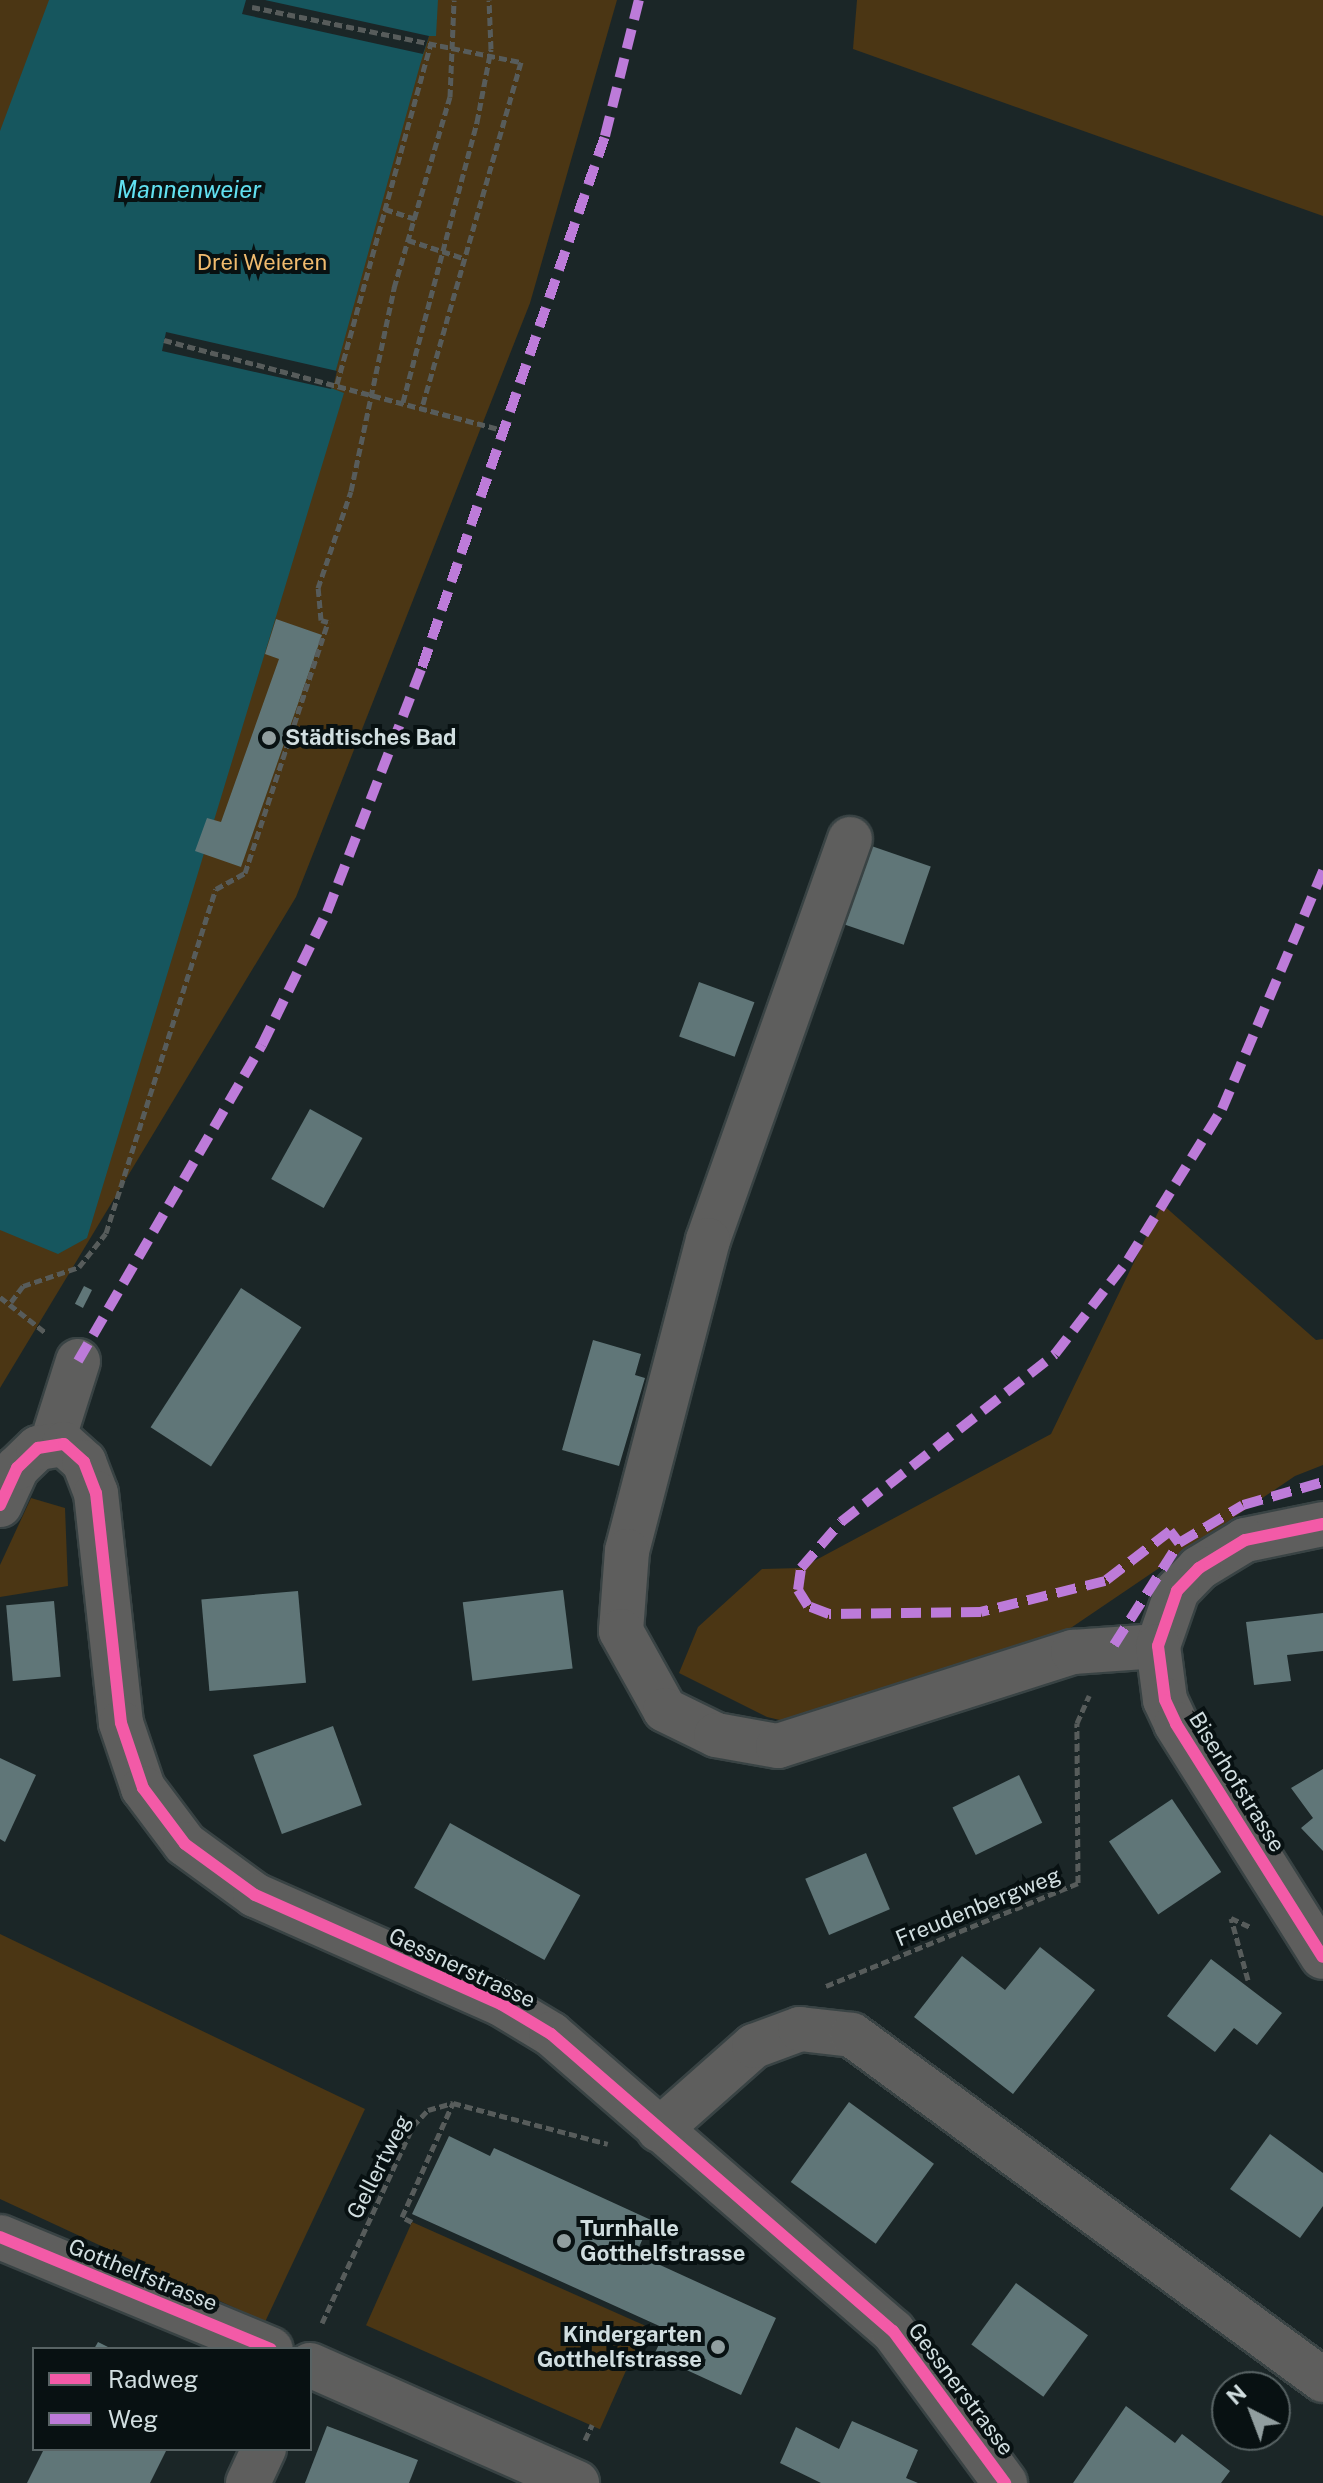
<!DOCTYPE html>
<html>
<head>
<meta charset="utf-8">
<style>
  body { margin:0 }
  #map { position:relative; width:1323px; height:2483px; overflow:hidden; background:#1b2627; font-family:"Public Sans",sans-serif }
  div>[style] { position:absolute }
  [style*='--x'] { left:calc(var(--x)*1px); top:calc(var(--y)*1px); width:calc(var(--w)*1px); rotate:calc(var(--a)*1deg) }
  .green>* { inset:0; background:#4b3614; transform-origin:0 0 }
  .water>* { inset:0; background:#16565e }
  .pier>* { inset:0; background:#1b2627 }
  .building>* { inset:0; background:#607678; transform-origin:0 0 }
  .path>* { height:5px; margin-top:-2.5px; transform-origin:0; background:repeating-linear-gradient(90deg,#575c5b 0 8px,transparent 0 12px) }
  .roads { filter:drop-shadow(2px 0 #394344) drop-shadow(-2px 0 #394344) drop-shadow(0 2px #394344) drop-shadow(0 -2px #394344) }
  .minor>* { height:44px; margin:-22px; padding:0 22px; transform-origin:22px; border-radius:22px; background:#5e5e5d }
  .quiet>* { height:10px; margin-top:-5px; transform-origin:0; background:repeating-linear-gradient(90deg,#bd7bd9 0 20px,transparent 0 30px) }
  .cycleway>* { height:12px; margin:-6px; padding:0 6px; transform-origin:6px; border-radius:6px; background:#f35aa7 }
  .dots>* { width:22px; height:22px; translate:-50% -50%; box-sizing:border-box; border:4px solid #081112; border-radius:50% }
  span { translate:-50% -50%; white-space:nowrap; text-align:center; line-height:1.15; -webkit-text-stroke:8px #081112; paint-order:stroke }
  .park-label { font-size:22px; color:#f0bb6e }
  .poi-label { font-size:22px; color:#d1dee0; font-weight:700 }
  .left { translate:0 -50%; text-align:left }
  .right { translate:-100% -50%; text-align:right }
  .street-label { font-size:22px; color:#d1dee0 }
  .water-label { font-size:24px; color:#61e0f0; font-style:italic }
  .legend { position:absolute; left:32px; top:2347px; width:280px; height:104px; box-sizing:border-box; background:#081112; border:2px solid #586364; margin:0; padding:10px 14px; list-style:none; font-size:24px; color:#d1dee0 }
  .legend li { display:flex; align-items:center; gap:16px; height:40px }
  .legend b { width:40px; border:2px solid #586364 }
  .north { position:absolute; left:1211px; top:2371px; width:80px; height:80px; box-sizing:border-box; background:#081112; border:2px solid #586364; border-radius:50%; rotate:318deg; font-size:22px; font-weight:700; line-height:32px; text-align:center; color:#d1dee0 }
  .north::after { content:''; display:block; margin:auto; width:28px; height:36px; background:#919e9f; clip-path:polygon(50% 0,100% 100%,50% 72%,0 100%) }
</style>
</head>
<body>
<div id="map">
  <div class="green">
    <div style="clip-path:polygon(0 0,617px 0,530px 303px,296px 897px,0 1388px)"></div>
    <div style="clip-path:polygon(857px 0,1323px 0,1323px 216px,853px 49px)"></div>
    <div style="clip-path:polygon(1162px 1204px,1316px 1340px,1323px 1339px,1323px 1465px,1295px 1476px,1022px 1661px,864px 1740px,767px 1717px,679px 1673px,698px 1627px,762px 1569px,801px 1568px,1051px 1434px)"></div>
    <div style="clip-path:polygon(31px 1498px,65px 1508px,68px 1586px,0 1597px,0 1565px)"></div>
    <div style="clip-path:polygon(0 1934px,365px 2109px,265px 2322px,0 2199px)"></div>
    <div style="left:412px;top:2222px;width:256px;height:113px;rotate:24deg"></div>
  </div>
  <div class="water">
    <div style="clip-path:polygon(49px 0,438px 0,436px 36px,429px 36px,420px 65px,331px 388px,344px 393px,87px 1238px,58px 1254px,0 1230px,0 131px)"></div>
  </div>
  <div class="pier">
    <div style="clip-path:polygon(246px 0,265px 0,429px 36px,423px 54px,242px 14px)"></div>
    <div style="clip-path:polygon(166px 332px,337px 371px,334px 383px,331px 389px,162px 351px)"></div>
  </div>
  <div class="building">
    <div style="clip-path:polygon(276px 619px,322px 635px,241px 867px,195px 851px,207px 818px,221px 822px,279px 659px,265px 654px)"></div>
    <div style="left:857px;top:841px;width:78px;height:83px;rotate:19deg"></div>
    <div style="left:699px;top:982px;width:59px;height:58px;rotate:20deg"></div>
    <div style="left:310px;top:1109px;width:60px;height:80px;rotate:29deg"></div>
    <div style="left:84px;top:1286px;width:9px;height:20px;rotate:27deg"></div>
    <div style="left:241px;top:1288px;width:72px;height:166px;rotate:33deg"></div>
    <div style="clip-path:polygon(593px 1340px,641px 1354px,635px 1375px,645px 1378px,619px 1466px,562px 1450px)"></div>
    <div style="left:563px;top:1590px;width:79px;height:101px;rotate:83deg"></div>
    <div style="left:298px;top:1591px;width:92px;height:97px;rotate:85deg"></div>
    <div style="left:54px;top:1601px;width:76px;height:48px;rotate:85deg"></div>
    <div style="clip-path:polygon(1323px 1613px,1323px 1651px,1287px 1655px,1291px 1681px,1254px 1685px,1246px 1622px)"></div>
    <div style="left:333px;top:1726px;width:84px;height:85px;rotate:70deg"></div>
    <div style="clip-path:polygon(0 1758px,36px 1775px,5px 1842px,0 1839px)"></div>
    <div style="clip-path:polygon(1323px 1769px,1323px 1851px,1301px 1828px,1313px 1818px,1291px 1788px)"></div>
    <div style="left:1019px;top:1775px;width:53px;height:74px;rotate:64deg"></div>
    <div style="left:1172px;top:1799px;width:88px;height:76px;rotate:56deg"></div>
    <div style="left:450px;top:1823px;width:149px;height:74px;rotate:29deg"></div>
    <div style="left:866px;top:1853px;width:61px;height:66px;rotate:67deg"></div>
    <div style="clip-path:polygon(1040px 1947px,1095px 1990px,1013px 2094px,914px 2017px,962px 1956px,1005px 1990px)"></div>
    <div style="clip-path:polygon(1211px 1959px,1282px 2013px,1257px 2045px,1234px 2028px,1215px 2052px,1167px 2016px)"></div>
    <div style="left:849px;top:2102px;width:105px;height:99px;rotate:36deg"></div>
    <div style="clip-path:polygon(1270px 2134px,1323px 2173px,1323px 2206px,1300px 2238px,1230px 2189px)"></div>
    <div style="clip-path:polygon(449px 2136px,490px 2156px,494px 2148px,651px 2220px,636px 2254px,776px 2318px,741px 2395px,654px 2355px,666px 2329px,412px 2214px)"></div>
    <div style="left:1016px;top:2283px;width:89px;height:76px;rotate:36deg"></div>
    <div style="clip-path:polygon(98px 2342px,112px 2349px,94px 2349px)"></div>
    <div style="clip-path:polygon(1126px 2406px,1175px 2443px,1182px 2434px,1230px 2471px,1221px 2483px,1073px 2483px)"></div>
    <div style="clip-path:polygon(852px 2421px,918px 2450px,906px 2478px,918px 2483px,821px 2483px,780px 2463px,796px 2427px,839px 2449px)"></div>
    <div style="clip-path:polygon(327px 2426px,418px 2460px,409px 2483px,305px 2483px)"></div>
    <div style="clip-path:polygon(44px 2449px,167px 2449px,150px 2483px,27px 2483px)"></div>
  </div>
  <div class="path">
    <div style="--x:252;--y:7;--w:275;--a:11.6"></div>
    <div style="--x:521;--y:62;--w:359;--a:106"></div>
    <div style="--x:385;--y:209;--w:32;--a:18"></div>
    <div style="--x:408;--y:240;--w:58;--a:18.1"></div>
    <div style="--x:164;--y:340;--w:351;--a:14.9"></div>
    <div style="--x:337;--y:384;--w:351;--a:-74.6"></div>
    <div style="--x:403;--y:402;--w:290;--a:-75.2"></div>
    <div style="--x:477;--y:122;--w:74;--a:-79.1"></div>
    <div style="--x:491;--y:49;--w:49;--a:-92.3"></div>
    <div style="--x:0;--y:1297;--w:58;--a:38"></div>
    <div style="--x:11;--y:1302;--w:20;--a:-53"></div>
    <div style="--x:23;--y:1286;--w:59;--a:-18.7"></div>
    <div style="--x:79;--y:1267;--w:43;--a:-51.5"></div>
    <div style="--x:106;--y:1233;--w:361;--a:-72.3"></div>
    <div style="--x:216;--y:889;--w:33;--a:-29"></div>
    <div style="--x:245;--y:873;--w:264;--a:-71.7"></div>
    <div style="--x:328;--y:622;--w:7;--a:-164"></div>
    <div style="--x:321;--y:620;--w:32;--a:-95"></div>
    <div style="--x:318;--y:588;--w:102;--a:-71.2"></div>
    <div style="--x:351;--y:491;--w:208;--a:-78"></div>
    <div style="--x:394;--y:288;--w:199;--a:-73.7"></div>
    <div style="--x:450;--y:97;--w:97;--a:-87.6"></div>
    <div style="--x:1248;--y:1980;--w:64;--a:-105.3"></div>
    <div style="--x:1231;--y:1918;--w:21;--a:25"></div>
    <div style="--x:826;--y:1986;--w:272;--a:-22.2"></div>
    <div style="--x:1078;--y:1883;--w:160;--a:-90.4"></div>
    <div style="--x:1077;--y:1723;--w:30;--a:-66"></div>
    <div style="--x:412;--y:2222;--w:11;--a:-153"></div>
    <div style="--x:402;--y:2217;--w:125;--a:-65.9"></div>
    <div style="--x:322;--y:2323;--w:217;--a:-65.2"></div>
    <div style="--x:413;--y:2126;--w:22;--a:-47"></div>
    <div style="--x:428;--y:2110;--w:26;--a:-16"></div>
    <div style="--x:453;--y:2103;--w:160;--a:14.8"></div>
    <div style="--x:585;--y:2440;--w:17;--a:-65"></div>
  </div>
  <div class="roads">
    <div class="minor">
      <div style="--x:850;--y:839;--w:425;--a:109.5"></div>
      <div style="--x:708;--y:1240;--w:321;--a:104.6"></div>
      <div style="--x:627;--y:1551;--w:80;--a:94.3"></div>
      <div style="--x:621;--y:1631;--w:90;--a:60.9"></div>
      <div style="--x:665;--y:1710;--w:57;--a:26.1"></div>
      <div style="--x:716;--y:1735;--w:63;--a:10.1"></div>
      <div style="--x:778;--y:1746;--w:310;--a:-17.7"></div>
      <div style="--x:1073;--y:1652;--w:85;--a:-4"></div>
      <div style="--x:52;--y:1443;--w:86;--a:-72.4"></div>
      <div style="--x:0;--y:1505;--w:41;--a:-65.3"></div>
      <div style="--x:17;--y:1468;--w:29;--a:-44"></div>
      <div style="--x:38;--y:1448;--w:26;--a:-9"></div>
      <div style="--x:64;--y:1444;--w:27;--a:42"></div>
      <div style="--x:84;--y:1462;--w:33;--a:69"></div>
      <div style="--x:96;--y:1493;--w:231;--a:83.8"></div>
      <div style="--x:121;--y:1723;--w:69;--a:71.3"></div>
      <div style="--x:143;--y:1788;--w:70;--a:53.1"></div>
      <div style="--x:185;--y:1844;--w:87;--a:36.1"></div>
      <div style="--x:255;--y:1895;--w:269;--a:23.9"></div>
      <div style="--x:501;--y:2004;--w:58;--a:31"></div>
      <div style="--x:551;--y:2034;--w:453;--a:41"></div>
      <div style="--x:893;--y:2331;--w:189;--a:53.6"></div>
      <div style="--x:1323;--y:1524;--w:80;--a:168.4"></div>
      <div style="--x:1245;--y:1540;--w:54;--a:148.7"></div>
      <div style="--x:1199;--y:1568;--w:32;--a:134"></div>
      <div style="--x:1177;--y:1591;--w:58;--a:109.1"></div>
      <div style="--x:1158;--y:1646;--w:54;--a:82.6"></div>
      <div style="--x:1165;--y:1700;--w:26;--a:65"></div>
      <div style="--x:1176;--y:1724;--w:275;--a:57.8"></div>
      <div style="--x:659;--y:2130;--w:127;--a:-41.5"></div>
      <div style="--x:754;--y:2046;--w:49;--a:-20.3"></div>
      <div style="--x:800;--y:2029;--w:52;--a:6.6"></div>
      <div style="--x:852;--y:2035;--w:584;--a:36.22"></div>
      <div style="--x:0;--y:2237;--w:293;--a:22.5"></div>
      <div style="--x:310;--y:2365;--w:292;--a:23.8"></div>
      <div style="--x:248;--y:2483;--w:38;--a:-65"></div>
    </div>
  </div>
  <div class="quiet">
    <div style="--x:78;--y:1361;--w:366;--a:-59.8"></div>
    <div style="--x:262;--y:1045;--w:148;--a:-64"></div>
    <div style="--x:327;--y:912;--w:263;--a:-68.8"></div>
    <div style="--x:422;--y:667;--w:562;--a:-70.98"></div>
    <div style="--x:605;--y:136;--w:140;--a:-76"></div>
    <div style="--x:1179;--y:1543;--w:74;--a:-30.7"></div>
    <div style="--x:1243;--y:1505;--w:83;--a:-16"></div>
    <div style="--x:1114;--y:1645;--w:121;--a:-57.5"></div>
    <div style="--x:1179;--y:1543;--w:15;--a:-127"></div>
    <div style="--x:1170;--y:1531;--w:82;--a:142.4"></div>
    <div style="--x:1105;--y:1581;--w:128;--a:166"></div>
    <div style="--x:981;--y:1612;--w:152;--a:179.2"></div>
    <div style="--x:829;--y:1614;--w:22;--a:-159"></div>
    <div style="--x:808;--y:1606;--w:19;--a:-122"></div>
    <div style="--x:798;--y:1590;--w:22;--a:-82"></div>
    <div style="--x:801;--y:1568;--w:61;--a:-49"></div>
    <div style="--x:841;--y:1522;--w:272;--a:-38.1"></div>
    <div style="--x:1055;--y:1354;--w:119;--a:-52.2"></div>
    <div style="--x:1128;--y:1260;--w:178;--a:-58.1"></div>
    <div style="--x:1222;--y:1109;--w:259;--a:-67"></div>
  </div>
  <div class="cycleway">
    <div style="--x:0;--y:1505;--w:41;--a:-65.3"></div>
    <div style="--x:17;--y:1468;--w:29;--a:-44"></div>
    <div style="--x:38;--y:1448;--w:26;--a:-9"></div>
    <div style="--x:64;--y:1444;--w:27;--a:42"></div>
    <div style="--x:84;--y:1462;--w:33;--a:69"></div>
    <div style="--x:96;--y:1493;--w:231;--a:83.8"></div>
    <div style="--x:121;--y:1723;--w:69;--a:71.3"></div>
    <div style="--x:143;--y:1788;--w:70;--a:53.1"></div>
    <div style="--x:185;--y:1844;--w:87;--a:36.1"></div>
    <div style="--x:255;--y:1895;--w:269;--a:23.9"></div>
    <div style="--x:501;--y:2004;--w:58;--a:31"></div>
    <div style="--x:551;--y:2034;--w:453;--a:41"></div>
    <div style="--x:893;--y:2331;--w:189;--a:53.6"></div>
    <div style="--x:1323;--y:1524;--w:80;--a:168.4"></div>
    <div style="--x:1245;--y:1540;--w:54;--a:148.7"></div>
    <div style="--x:1199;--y:1568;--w:32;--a:134"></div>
    <div style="--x:1177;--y:1591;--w:58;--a:109.1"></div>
    <div style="--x:1158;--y:1646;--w:54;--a:82.6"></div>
    <div style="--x:1165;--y:1700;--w:26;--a:65"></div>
    <div style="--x:1176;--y:1724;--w:275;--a:57.8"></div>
    <div style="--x:0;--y:2237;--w:293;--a:22.5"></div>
  </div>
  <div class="dots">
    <div style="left:269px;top:738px;background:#919e9f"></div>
    <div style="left:564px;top:2241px;background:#919e9f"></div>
    <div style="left:718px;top:2347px;background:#919e9f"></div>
  </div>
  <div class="park-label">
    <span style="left:262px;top:263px">Drei Weieren</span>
  </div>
  <div class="poi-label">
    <span class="left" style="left:285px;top:738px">Städtisches Bad</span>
    <span class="left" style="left:580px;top:2241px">Turnhalle<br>Gotthelfstrasse</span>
    <span class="right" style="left:702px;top:2347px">Kindergarten<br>Gotthelfstrasse</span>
  </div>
  <div class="street-label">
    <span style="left:1237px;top:1782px;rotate:58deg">Biserhofstrasse</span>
    <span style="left:978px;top:1907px;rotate:-22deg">Freudenbergweg</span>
    <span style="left:462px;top:1968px;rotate:25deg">Gessnerstrasse</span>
    <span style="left:379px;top:2167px;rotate:-63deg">Gellertweg</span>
    <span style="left:143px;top:2275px;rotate:22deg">Gotthelfstrasse</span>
    <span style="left:961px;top:2389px;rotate:53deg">Gessnerstrasse</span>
  </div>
  <div class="water-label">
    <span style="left:189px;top:190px">Mannenweier</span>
  </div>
  <ul class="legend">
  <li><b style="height:10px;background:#f35aa7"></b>Radweg</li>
  <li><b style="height:10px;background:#bd7bd9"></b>Weg</li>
  </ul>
  <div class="north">N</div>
</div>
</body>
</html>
